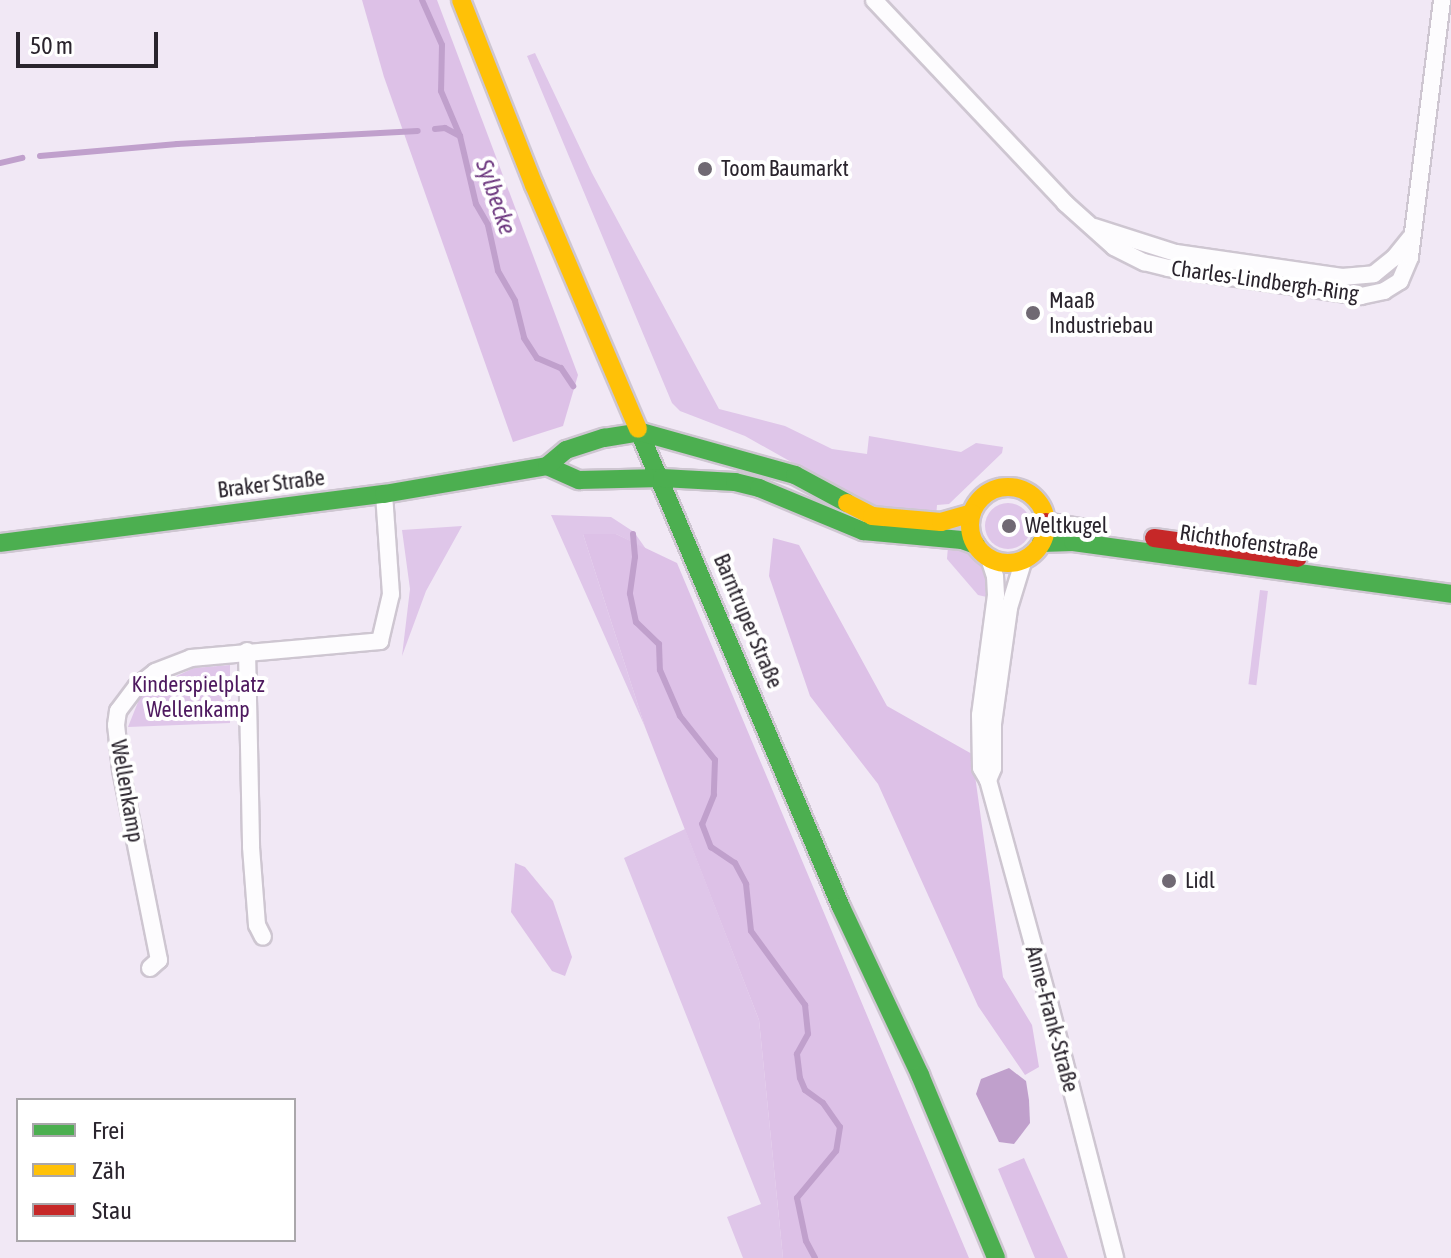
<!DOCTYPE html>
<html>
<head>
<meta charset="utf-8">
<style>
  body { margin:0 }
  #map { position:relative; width:1451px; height:1258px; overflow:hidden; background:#f1e8f5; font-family:"Asap Condensed",sans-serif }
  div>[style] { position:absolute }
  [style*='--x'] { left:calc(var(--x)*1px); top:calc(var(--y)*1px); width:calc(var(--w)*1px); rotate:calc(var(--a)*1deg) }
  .green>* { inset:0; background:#dfc6e9; transform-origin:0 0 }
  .round { border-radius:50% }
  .forest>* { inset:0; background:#ddc1e7 }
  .water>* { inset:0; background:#c0a0cc }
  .stream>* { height:6px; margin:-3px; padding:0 3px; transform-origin:3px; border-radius:3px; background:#c0a0cc }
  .roads { filter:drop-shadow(2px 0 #cec6d1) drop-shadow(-2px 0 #cec6d1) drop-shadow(0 2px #cec6d1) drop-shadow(0 -2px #cec6d1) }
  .street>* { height:16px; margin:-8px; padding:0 8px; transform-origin:8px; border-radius:8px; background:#fdfcfe }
  .fast>* { height:18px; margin:-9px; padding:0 9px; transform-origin:9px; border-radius:9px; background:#4caf50 }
  .slow>* { height:18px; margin:-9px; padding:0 9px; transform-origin:9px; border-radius:9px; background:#ffc107 }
  .slow>.ring { margin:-9px; padding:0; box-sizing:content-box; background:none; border:18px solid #ffc107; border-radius:50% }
  .jam>* { height:18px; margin:-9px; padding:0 9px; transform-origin:9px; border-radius:9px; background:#c62828 }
  .dots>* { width:22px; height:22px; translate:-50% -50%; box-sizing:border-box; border:4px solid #fff; border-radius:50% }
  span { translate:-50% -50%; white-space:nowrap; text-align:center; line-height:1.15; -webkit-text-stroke:8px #fff; paint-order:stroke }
  .poi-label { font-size:22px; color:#2a242d }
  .left { translate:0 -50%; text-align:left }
  .street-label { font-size:22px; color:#2a242d }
  .park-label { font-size:22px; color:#4e195f }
  .water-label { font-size:24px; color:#6d387f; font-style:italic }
  .legend { position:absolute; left:16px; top:1098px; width:280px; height:144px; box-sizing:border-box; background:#fff; border:2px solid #aaa7ab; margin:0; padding:10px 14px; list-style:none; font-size:24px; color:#2a242d }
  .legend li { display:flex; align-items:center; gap:16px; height:40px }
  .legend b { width:40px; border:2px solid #aaa7ab }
  .scale { position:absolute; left:16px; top:32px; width:142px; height:36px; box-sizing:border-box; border:4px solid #2a242d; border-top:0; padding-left:10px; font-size:24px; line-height:28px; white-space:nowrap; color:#2a242d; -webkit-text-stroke:6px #fff; paint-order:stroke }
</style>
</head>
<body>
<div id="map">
  <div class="green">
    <div style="clip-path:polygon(535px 53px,592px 173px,719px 409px,785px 426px,832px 449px,867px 454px,869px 436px,961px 452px,976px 443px,1003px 447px,1002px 453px,949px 504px,937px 505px,936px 518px,880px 512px,745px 436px,680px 411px,672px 403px,527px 56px)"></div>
    <div class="round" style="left:985px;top:503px;width:46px;height:46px"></div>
    <div style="clip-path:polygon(551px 515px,611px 517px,634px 532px,646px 549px,616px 534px,583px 534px,645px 727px)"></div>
    <div style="clip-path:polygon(462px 526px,426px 591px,402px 656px,410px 589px,402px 530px)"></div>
    <div style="clip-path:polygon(948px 546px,970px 551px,979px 561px,986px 573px,991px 598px,978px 595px,947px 559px)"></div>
    <div style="left:1260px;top:590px;width:8px;height:95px;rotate:7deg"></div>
    <div style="clip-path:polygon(230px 665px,230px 723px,128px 727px,142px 692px,194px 668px)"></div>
    <div style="clip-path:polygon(685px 829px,759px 1020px,783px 1258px,743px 1258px,727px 1217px,761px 1204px,624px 858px)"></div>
  </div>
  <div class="forest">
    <div style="clip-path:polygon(362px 0,437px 0,578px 375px,563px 426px,513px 442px,384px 77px)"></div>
    <div style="clip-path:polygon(583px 534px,616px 534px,677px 563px,969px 1258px,783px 1258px,759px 1020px,645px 727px)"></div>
    <div style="clip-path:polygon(773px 538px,799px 545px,887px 706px,972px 754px,1003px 977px,1032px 1025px,1039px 1067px,1025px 1075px,978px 1006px,878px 784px,810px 696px,769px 576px)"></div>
    <div style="clip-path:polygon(515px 863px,525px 867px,553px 901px,572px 957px,565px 976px,552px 971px,511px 912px)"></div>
    <div style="clip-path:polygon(1024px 1158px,1068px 1258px,1035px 1258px,998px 1169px)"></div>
  </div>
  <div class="water">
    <div style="clip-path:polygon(1009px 1068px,1026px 1081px,1029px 1100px,1030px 1123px,1014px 1144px,999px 1142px,976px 1094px,981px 1079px)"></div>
  </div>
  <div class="stream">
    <div style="--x:422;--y:0;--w:49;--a:66"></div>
    <div style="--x:442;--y:45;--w:46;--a:91.2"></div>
    <div style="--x:441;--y:91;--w:49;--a:67.1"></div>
    <div style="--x:460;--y:136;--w:70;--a:76.8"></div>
    <div style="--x:476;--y:204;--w:24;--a:60"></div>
    <div style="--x:488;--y:225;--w:47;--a:77.7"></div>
    <div style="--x:498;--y:271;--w:34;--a:60"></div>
    <div style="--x:515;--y:301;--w:38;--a:76"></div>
    <div style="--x:524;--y:338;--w:24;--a:57"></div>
    <div style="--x:537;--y:358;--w:26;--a:23"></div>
    <div style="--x:561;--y:368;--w:22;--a:56"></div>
    <div style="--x:435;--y:129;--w:10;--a:-6"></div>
    <div style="--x:445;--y:128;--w:17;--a:28"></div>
    <div style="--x:40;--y:156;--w:138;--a:-5"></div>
    <div style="--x:177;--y:144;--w:241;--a:-3.1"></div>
    <div style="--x:0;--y:163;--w:23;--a:-13"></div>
    <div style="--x:633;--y:534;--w:23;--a:85"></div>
    <div style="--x:635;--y:557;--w:37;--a:98"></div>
    <div style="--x:630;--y:594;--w:29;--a:78"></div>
    <div style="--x:636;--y:622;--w:32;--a:44"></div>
    <div style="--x:659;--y:644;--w:26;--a:88"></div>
    <div style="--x:660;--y:670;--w:50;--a:66.5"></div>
    <div style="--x:680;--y:716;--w:56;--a:51.5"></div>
    <div style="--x:715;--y:760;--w:35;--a:92"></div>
    <div style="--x:714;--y:795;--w:31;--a:112"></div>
    <div style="--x:702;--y:824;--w:25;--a:69"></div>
    <div style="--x:711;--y:847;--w:29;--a:34"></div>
    <div style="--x:735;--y:863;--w:24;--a:62"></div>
    <div style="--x:746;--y:884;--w:47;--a:83.9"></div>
    <div style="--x:751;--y:931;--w:92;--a:53.9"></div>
    <div style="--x:805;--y:1005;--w:29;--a:84"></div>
    <div style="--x:808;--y:1034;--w:23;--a:119"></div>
    <div style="--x:797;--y:1054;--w:24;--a:83"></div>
    <div style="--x:800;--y:1078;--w:13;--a:67"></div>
    <div style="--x:805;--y:1090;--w:22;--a:36"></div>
    <div style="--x:823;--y:1103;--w:29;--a:55"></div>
    <div style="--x:840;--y:1127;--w:24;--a:99"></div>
    <div style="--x:836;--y:1151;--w:61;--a:129.7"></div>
    <div style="--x:797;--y:1198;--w:44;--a:78.2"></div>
    <div style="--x:806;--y:1241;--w:19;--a:62"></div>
  </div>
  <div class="roads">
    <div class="street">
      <div style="--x:874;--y:0;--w:279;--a:46.7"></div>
      <div style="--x:1065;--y:203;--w:66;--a:41.9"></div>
      <div style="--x:1114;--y:247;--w:34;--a:27"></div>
      <div style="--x:1144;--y:262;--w:25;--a:14"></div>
      <div style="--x:1168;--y:268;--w:195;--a:8.3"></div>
      <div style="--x:1361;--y:296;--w:24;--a:-12"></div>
      <div style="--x:1384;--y:291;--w:19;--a:-32"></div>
      <div style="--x:1400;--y:281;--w:26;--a:-67"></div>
      <div style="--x:1410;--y:257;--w:259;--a:-82.9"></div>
      <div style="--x:1094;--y:227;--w:86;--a:17.6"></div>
      <div style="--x:1176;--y:253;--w:168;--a:8.2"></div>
      <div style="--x:1342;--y:277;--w:32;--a:-5"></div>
      <div style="--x:1374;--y:274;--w:26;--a:-39"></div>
      <div style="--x:1394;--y:258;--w:26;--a:-51"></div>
      <div style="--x:989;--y:558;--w:19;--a:72"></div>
      <div style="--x:995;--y:576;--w:19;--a:87"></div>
      <div style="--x:996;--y:595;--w:121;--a:97.6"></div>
      <div style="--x:980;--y:715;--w:53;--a:88.9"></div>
      <div style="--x:981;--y:768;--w:14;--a:60"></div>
      <div style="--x:988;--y:780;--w:234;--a:74.7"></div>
      <div style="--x:1050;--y:1006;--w:260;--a:75.5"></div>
      <div style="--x:247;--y:651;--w:196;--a:88.8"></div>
      <div style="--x:251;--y:847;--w:78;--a:85.6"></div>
      <div style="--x:257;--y:925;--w:13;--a:63"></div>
      <div style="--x:988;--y:780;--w:13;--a:-67"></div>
      <div style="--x:993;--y:768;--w:44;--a:-90"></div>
      <div style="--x:993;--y:724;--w:117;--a:-82.1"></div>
      <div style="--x:1009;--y:608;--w:51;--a:-73"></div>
      <div style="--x:150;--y:968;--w:12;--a:-42"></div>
      <div style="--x:159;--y:960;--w:194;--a:-101.3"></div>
      <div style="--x:121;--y:770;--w:45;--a:-96.3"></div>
      <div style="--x:116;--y:725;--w:14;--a:-82"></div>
      <div style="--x:118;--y:711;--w:30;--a:-53"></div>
      <div style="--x:136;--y:687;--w:24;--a:-38"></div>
      <div style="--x:155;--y:672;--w:39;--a:-21"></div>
      <div style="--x:191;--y:658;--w:190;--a:-5.1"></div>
      <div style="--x:380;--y:641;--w:48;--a:-76.8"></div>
      <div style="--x:391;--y:594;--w:100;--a:-94"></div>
    </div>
    <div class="fast">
      <div style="--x:638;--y:429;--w:519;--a:66.99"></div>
      <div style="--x:841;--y:907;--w:186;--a:64.8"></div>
      <div style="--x:920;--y:1075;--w:198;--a:67.4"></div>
      <div style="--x:547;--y:466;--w:35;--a:24"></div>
      <div style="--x:579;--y:480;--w:83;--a:-1.4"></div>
      <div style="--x:662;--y:478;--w:73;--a:3.1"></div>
      <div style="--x:735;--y:482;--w:25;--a:14"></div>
      <div style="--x:759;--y:488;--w:113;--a:22.5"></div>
      <div style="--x:863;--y:531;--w:99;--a:5.2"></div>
      <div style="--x:962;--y:540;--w:15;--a:20"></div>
      <div style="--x:0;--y:543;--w:387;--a:-7.3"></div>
      <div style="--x:384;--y:494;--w:165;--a:-9.7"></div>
      <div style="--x:547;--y:466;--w:25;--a:-40"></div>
      <div style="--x:566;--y:450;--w:40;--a:-18"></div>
      <div style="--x:604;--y:438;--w:37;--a:-9"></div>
      <div style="--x:641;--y:432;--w:160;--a:15.6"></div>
      <div style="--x:795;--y:475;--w:59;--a:28.3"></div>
      <div style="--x:1041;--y:543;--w:32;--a:-2"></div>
      <div style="--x:1073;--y:542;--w:382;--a:7.8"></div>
    </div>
    <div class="slow">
      <div style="--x:461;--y:0;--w:199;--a:68.5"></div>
      <div style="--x:534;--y:185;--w:265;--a:66.9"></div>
      <div class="ring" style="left:970px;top:487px;width:58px;height:58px"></div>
      <div style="--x:847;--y:503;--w:28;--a:27"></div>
      <div style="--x:872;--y:516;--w:69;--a:5"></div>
      <div style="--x:941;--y:522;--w:32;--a:-16"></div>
    </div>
    <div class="jam">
      <div style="--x:1046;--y:522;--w:39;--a:10"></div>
      <div style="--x:1154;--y:538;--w:145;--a:7.9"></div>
    </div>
  </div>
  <div class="dots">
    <div style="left:705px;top:169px;background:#706973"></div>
    <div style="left:1033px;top:313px;background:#706973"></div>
    <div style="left:1009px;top:526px;background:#706973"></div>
    <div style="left:1169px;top:881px;background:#706973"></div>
  </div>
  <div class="poi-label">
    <span class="left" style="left:721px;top:169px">Toom Baumarkt</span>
    <span class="left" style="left:1049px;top:313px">Maaß<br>Industriebau</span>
    <span class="left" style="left:1025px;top:526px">Weltkugel</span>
    <span class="left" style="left:1185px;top:881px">Lidl</span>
  </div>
  <div class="street-label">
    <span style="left:1265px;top:281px;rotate:8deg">Charles-Lindbergh-Ring</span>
    <span style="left:271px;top:484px;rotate:-7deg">Braker Straße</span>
    <span style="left:1249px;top:542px;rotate:8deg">Richthofenstraße</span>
    <span style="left:748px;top:621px;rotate:67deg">Barntruper Straße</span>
    <span style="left:127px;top:791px;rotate:80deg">Wellenkamp</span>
    <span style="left:1052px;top:1019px;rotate:75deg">Anne-Frank-Straße</span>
  </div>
  <div class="park-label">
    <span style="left:198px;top:697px">Kinderspielplatz<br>Wellenkamp</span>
  </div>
  <div class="water-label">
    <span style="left:496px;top:197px;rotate:71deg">Sylbecke</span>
  </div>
  <ul class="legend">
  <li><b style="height:10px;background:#4caf50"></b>Frei</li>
  <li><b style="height:10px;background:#ffc107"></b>Zäh</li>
  <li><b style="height:10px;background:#c62828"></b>Stau</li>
  </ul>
  <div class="scale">50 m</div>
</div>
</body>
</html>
